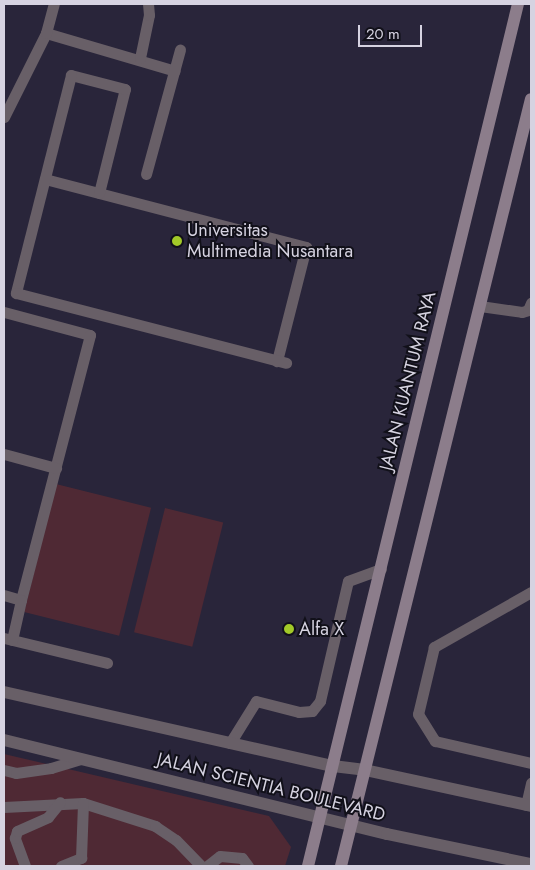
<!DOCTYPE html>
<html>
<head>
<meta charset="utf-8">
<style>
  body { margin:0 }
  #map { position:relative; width:535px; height:870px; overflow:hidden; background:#29253a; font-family:Jost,sans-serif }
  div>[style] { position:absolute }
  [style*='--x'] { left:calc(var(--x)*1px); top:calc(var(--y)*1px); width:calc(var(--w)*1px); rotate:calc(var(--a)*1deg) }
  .green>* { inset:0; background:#4f2934; transform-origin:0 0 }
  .lane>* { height:11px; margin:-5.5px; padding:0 5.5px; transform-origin:5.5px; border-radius:5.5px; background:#685f67 }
  .street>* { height:12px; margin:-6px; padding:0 6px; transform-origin:6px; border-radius:6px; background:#685f67 }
  .secondary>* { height:12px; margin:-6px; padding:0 6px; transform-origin:6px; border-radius:6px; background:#8c7d8b }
  .dots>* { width:14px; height:14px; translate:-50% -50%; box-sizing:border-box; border:2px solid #111019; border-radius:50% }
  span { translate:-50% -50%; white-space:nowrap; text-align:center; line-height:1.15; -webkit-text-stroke:4px #111019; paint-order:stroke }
  .poi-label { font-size:18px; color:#d6d3e1 }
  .left { translate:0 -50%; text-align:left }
  .street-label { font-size:18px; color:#d6d3e1 }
  .frame { position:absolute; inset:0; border:5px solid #d6d3e1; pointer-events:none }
  .scale { position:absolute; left:358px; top:25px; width:64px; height:22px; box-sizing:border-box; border:2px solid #d6d3e1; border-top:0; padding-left:6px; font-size:15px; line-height:18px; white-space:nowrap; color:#d6d3e1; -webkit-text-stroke:4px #111019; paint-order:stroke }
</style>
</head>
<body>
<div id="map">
  <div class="green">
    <div style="left:56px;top:484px;width:98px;height:132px;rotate:14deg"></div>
    <div style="left:165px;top:508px;width:60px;height:128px;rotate:14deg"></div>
    <div style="clip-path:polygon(4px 754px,269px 816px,291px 847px,285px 866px,4px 866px)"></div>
  </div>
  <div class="lane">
    <div style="--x:46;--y:33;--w:134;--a:16.4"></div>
    <div style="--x:140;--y:58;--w:44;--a:-78.2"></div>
    <div style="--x:149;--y:15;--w:11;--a:-95"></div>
    <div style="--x:4;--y:117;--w:94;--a:-63.4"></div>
    <div style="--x:46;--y:33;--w:30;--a:-75"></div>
    <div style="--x:146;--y:174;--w:129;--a:-74.7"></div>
    <div style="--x:45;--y:179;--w:270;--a:14.6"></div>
    <div style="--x:306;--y:247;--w:118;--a:104.3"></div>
    <div style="--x:99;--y:193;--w:107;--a:-76"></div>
    <div style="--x:125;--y:89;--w:56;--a:-165.5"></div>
    <div style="--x:71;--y:75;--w:225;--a:104.2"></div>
    <div style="--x:16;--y:293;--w:279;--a:14.5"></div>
    <div style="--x:480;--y:306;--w:42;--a:8.1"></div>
    <div style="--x:522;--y:312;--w:6;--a:-18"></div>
    <div style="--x:528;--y:310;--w:8;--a:-67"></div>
    <div style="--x:4;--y:312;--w:89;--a:15"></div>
    <div style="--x:90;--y:335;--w:274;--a:104.6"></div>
    <div style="--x:21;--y:600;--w:18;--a:-164"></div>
    <div style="--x:4;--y:454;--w:54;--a:15.1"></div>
    <div style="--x:531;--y:592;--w:112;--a:150.4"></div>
    <div style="--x:434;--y:647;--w:69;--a:103.4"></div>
    <div style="--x:418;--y:714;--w:32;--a:58"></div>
    <div style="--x:435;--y:741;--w:98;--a:12.9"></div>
    <div style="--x:4;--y:638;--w:106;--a:13.6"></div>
    <div style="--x:12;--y:640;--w:41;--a:-77.3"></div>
    <div style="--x:230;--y:743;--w:49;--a:-58.2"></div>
    <div style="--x:256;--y:701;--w:44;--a:14.3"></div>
    <div style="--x:299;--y:712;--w:13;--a:-4"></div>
    <div style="--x:312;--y:711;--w:13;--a:-51"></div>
    <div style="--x:320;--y:701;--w:123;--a:-76.9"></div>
    <div style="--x:348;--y:581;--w:35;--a:-20"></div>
    <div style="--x:4;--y:770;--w:12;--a:14"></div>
    <div style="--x:16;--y:773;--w:35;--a:-8"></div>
    <div style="--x:51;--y:768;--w:31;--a:-17"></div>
    <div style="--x:526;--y:805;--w:23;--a:-77"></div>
    <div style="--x:4;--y:807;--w:79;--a:-2.9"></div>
    <div style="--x:83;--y:803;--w:76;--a:17.7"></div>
    <div style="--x:155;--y:826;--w:25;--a:34"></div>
    <div style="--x:176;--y:840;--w:36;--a:46"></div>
    <div style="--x:25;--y:866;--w:30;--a:-110"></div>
    <div style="--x:15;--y:838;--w:7;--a:-74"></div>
    <div style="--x:17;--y:831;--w:34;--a:-24"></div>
    <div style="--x:48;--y:817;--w:19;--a:-51"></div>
    <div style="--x:61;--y:866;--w:22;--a:-22"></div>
    <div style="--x:81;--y:858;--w:55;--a:-87.9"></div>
    <div style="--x:207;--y:866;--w:16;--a:-38"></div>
    <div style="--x:220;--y:856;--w:22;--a:5"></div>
    <div style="--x:242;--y:858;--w:10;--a:53"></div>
  </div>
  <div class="street">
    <div style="--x:4;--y:692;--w:337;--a:12.7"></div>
    <div style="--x:333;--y:766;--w:32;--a:7"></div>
    <div style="--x:365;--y:770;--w:170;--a:12.2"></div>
    <div style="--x:4;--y:740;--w:394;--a:13.8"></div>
    <div style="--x:387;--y:834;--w:147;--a:11.8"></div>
  </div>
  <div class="secondary">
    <div style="--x:308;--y:866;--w:887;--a:-76.31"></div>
    <div style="--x:341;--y:866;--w:790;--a:-76.09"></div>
  </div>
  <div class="dots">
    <div style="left:177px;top:241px;background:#a2c928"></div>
    <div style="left:289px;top:629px;background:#a2c928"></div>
  </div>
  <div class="poi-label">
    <span class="left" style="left:187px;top:241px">Universitas<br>Multimedia Nusantara</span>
    <span class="left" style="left:299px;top:629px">Alfa X</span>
  </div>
  <div class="street-label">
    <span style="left:408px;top:381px;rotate:-76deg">JALAN KUANTUM RAYA</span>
    <span style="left:271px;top:787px;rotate:14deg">JALAN SCIENTIA BOULEVARD</span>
  </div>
  <div class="frame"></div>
  <div class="scale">20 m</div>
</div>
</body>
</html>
